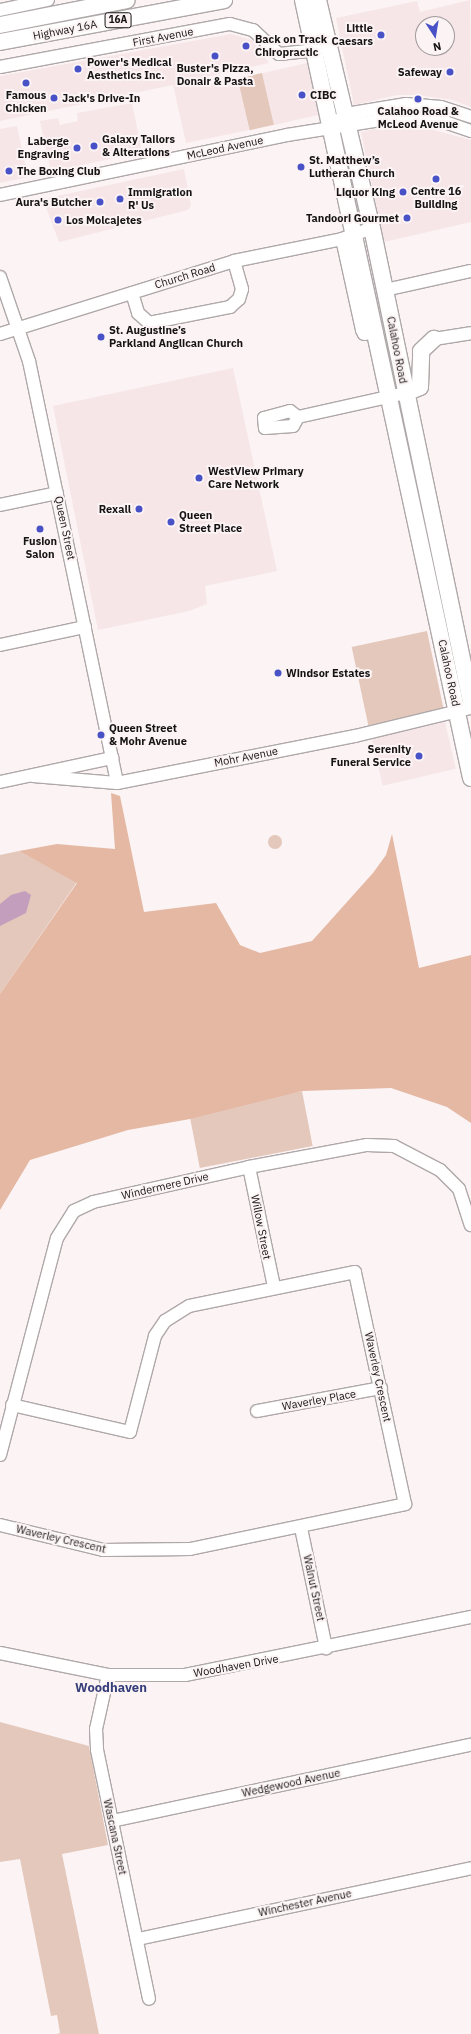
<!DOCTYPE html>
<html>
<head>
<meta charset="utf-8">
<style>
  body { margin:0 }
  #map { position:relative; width:471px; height:2034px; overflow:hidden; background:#fbf3f4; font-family:"IBM Plex Sans",sans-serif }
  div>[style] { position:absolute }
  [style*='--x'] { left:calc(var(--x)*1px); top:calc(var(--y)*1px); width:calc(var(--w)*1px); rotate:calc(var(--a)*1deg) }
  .built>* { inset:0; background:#f7e6e8; transform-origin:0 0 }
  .green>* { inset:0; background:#e4c8bb; transform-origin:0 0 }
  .round { border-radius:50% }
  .forest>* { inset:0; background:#e4b8a3 }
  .water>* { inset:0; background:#c39fbd }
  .roads { filter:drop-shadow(1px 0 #afa8a9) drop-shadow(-1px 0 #afa8a9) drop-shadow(0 1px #afa8a9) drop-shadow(0 -1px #afa8a9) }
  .minor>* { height:12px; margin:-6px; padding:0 6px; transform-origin:6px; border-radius:6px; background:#fff }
  .major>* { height:16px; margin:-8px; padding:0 8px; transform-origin:8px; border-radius:8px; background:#fff }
  .dots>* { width:11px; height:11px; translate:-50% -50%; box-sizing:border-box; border:2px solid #fbf3f4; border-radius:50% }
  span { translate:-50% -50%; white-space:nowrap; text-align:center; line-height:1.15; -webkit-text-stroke:4px #fbf3f4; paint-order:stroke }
  .shield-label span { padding:1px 3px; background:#fbf3f4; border:1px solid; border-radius:3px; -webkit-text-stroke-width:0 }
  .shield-label { font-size:10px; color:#161314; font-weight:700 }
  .poi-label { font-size:11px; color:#161314; font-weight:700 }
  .right { translate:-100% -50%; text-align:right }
  .left { translate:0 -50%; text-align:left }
  .street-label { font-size:11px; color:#161314 }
  .quarter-label { font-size:13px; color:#373f7a; font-weight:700 }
  .north { position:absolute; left:415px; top:16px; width:40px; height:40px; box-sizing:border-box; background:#fbf3f4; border:1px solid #9f999a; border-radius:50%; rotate:168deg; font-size:11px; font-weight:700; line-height:16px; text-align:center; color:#161314 }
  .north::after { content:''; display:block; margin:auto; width:14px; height:18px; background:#4951c6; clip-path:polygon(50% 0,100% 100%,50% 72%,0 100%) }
</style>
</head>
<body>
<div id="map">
  <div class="built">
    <div style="clip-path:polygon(evenodd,470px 0,471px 107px,453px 100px,417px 95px,397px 95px,354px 105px,336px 18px,417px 1px,420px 12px,470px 0,423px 24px,447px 24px,447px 48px,423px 48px,423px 24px)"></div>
    <div style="clip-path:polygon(231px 34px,252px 40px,269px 63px,193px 80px,194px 87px,238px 78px,249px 130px,186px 143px,173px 85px,0 121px,0 76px)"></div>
    <div style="left:307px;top:63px;width:53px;height:46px;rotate:77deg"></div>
    <div style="clip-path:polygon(132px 103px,142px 152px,51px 172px,40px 121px,58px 118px,60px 125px,78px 121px,77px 113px)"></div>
    <div style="clip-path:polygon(415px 125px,471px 140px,471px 222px,384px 242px,361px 132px,388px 126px)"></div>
    <div style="clip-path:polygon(17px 126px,28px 177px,0 183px,0 129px)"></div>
    <div style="clip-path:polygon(184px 169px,191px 205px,188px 210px,59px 242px,43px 199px)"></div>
    <div style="clip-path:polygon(233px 368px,277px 571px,205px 586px,207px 604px,189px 611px,98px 630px,53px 406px)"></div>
    <div style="left:445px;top:722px;width:48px;height:75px;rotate:77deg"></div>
  </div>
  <div class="green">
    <div style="left:262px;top:73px;width:53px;height:25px;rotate:77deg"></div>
    <div style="left:427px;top:631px;width:80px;height:77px;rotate:78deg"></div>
    <div class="round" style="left:268px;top:835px;width:14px;height:14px"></div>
    <div style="clip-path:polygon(19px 851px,77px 882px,0 994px,0 855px)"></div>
    <div style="left:302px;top:1091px;width:56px;height:115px;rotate:79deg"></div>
    <div style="clip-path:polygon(0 1722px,89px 1746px,108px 1845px,62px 1854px,99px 2034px,57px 2034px,60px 2033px,57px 2015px,51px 2016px,20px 1859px,0 1862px)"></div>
  </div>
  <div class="forest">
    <div style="clip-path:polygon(111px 793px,120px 796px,144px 912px,216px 903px,240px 945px,260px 953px,312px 941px,373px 873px,386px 855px,392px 834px,419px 968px,471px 955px,471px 1123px,447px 1107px,391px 1088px,302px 1091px,190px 1119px,128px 1130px,30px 1160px,0 1210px,0 994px,77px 883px,19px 851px,57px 844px,115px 849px)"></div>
  </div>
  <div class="water">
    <div style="clip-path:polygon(25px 891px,31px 895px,26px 913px,0 926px,0 904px,11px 895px)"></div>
  </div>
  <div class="roads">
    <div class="minor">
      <div style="--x:0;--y:10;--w:49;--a:-11.8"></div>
      <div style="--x:0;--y:67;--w:234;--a:-10.6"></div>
      <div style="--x:230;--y:24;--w:24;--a:15"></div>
      <div style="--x:253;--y:30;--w:35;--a:43"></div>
      <div style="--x:279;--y:54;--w:36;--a:-6"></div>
      <div style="--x:339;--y:120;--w:9;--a:-41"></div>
      <div style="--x:346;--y:114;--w:61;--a:-9.5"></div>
      <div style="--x:406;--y:104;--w:35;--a:5"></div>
      <div style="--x:441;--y:107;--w:32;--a:18"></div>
      <div style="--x:0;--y:195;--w:293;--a:-11.8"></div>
      <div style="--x:287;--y:135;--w:107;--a:-9.1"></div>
      <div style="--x:393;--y:118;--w:46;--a:2.5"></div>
      <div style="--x:439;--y:120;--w:34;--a:19"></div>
      <div style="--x:342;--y:239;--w:93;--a:77.6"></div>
      <div style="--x:362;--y:330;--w:4;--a:63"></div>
      <div style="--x:364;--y:334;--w:13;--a:-9"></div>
      <div style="--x:0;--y:277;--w:89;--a:71"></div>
      <div style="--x:29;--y:361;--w:431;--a:78.2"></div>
      <div style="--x:385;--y:290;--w:88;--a:-12.5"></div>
      <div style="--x:132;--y:293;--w:21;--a:73"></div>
      <div style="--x:138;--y:313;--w:15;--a:42"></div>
      <div style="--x:149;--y:323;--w:83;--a:-11.2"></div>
      <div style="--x:230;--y:307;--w:12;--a:-42"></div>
      <div style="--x:239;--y:299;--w:10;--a:-73"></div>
      <div style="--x:242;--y:289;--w:29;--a:-106"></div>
      <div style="--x:0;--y:334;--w:245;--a:-17.3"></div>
      <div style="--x:234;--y:261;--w:110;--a:-11.5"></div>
      <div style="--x:342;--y:239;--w:32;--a:-20"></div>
      <div style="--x:434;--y:339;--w:37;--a:-9"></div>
      <div style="--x:290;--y:411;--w:10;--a:37"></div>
      <div style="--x:298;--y:417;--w:10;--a:119"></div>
      <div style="--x:293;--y:426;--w:28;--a:176"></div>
      <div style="--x:265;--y:428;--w:10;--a:-96"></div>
      <div style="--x:264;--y:418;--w:27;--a:-15"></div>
      <div style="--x:298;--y:417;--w:111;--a:-12.5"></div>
      <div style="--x:0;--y:505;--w:58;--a:-11.9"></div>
      <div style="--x:0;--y:645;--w:87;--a:-12"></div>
      <div style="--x:33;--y:776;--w:84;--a:4.8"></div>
      <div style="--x:117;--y:783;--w:243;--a:-11.2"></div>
      <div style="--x:355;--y:736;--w:119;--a:-13.6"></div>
      <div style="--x:0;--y:782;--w:115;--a:-12.1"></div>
      <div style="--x:249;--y:1167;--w:123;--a:78.2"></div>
      <div style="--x:257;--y:1411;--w:126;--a:-10.5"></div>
      <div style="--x:0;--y:1455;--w:224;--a:-75.3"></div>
      <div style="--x:57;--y:1238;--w:32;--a:-58"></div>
      <div style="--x:74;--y:1211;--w:21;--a:-25"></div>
      <div style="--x:93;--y:1202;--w:160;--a:-12.6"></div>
      <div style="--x:249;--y:1167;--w:120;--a:-10.6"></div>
      <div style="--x:367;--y:1145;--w:27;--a:2"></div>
      <div style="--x:394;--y:1146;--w:52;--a:27.6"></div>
      <div style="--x:440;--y:1170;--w:27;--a:45"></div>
      <div style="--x:459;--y:1189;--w:38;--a:72"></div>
      <div style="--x:0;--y:1525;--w:106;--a:13.6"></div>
      <div style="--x:103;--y:1550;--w:87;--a:-0.7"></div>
      <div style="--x:190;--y:1549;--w:220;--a:-11.8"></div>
      <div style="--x:405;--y:1504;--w:237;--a:-102.2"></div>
      <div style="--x:355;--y:1272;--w:169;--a:168.4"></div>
      <div style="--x:189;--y:1306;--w:28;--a:148"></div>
      <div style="--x:165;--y:1321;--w:18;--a:124"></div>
      <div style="--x:155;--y:1336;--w:99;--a:104.6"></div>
      <div style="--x:130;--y:1432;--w:121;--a:-167.1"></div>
      <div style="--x:301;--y:1528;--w:123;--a:78.2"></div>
      <div style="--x:0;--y:1653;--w:110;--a:11.5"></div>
      <div style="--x:108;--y:1675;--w:77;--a:0"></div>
      <div style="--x:185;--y:1675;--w:292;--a:-11.5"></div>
      <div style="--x:108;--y:1675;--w:55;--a:102.5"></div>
      <div style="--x:96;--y:1729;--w:21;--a:87"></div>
      <div style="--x:97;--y:1750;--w:254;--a:78.2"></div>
      <div style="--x:112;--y:1821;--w:367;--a:-12"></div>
      <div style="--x:138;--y:1939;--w:340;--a:-12"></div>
    </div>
    <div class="major">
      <div style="--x:303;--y:0;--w:796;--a:77.81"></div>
      <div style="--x:318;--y:0;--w:234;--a:76.7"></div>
      <div style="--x:372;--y:228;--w:484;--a:78.2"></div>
      <div style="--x:0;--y:25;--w:129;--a:-11.1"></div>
      <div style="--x:0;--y:42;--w:228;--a:-10.6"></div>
      <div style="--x:406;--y:393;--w:15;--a:-23"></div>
      <div style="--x:420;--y:387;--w:36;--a:-88"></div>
      <div style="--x:421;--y:351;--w:18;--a:-43"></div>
    </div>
  </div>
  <div class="dots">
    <div style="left:381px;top:35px;background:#4951c6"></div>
    <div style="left:246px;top:46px;background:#4951c6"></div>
    <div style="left:215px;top:56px;background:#4951c6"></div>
    <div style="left:78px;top:69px;background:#4951c6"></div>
    <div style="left:450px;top:72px;background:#4951c6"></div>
    <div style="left:26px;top:83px;background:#4951c6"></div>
    <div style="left:302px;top:95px;background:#4951c6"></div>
    <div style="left:54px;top:98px;background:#4951c6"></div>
    <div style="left:418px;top:99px;background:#4951c6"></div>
    <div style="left:94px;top:146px;background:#4951c6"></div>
    <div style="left:77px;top:148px;background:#4951c6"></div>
    <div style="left:301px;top:167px;background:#4951c6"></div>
    <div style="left:9px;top:171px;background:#4951c6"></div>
    <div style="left:436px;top:179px;background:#4951c6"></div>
    <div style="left:403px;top:192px;background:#4951c6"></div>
    <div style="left:120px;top:199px;background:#4951c6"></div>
    <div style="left:100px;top:202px;background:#4951c6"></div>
    <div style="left:407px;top:218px;background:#4951c6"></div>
    <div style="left:58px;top:220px;background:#4951c6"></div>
    <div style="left:101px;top:337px;background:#4951c6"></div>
    <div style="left:199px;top:478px;background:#4951c6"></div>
    <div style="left:139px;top:509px;background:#4951c6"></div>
    <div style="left:171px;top:522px;background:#4951c6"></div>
    <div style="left:40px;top:529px;background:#4951c6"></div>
    <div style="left:278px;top:673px;background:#4951c6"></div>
    <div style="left:101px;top:735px;background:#4951c6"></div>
    <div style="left:419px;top:756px;background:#4951c6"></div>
  </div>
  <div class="shield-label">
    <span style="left:118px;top:20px">16A</span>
  </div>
  <div class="poi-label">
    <span class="right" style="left:373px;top:35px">Little<br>Caesars</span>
    <span class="left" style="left:255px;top:46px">Back on Track<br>Chiropractic</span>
    <span class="left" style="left:87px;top:69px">Power's Medical<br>Aesthetics Inc.</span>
    <span style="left:215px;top:75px">Buster's Pizza,<br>Donair &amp; Pasta</span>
    <span class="right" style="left:442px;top:72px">Safeway</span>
    <span class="left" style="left:310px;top:95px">CIBC</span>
    <span style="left:26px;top:102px">Famous<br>Chicken</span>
    <span class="left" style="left:62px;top:98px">Jack's Drive-In</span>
    <span style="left:418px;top:118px">Calahoo Road &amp;<br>McLeod Avenue</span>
    <span class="left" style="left:102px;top:146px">Galaxy Tailors<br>&amp; Alterations</span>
    <span class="right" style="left:69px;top:148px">Laberge<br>Engraving</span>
    <span class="left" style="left:309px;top:167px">St. Matthew’s<br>Lutheran Church</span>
    <span class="left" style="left:17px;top:171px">The Boxing Club</span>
    <span class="right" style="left:395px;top:192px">Liquor King</span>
    <span style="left:436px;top:198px">Centre 16<br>Building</span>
    <span class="left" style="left:128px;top:199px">Immigration<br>R' Us</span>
    <span class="right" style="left:92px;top:202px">Aura's Butcher</span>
    <span class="right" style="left:399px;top:218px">Tandoori Gourmet</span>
    <span class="left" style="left:66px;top:220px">Los Molcajetes</span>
    <span class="left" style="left:109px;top:337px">St. Augustine’s<br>Parkland Anglican Church</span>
    <span class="left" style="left:208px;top:478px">WestView Primary<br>Care Network</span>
    <span class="right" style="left:131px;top:509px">Rexall</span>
    <span class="left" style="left:179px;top:522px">Queen<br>Street Place</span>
    <span style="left:40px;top:548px">Fusion<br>Salon</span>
    <span class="left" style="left:286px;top:673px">Windsor Estates</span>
    <span class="left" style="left:109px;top:735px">Queen Street<br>&amp; Mohr Avenue</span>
    <span class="right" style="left:411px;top:756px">Serenity<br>Funeral Service</span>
  </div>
  <div class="street-label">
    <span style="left:65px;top:30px;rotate:-11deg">Highway 16A</span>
    <span style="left:163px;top:37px;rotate:-11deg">First Avenue</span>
    <span style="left:225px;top:148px;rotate:-12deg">McLeod Avenue</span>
    <span style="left:185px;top:276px;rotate:-17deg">Church Road</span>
    <span style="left:397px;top:350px;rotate:79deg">Calahoo Road</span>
    <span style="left:65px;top:528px;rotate:78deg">Queen Street</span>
    <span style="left:449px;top:673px;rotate:78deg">Calahoo Road</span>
    <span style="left:246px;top:757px;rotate:-11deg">Mohr Avenue</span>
    <span style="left:165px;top:1186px;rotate:-13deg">Windermere Drive</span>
    <span style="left:261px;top:1227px;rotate:79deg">Willow Street</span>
    <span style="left:378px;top:1377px;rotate:78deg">Waverley Crescent</span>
    <span style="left:319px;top:1400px;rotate:-10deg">Waverley Place</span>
    <span style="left:61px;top:1539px;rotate:13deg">Waverley Crescent</span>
    <span style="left:314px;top:1588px;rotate:78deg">Walnut Street</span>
    <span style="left:236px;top:1666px;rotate:-10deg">Woodhaven Drive</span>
    <span style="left:291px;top:1783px;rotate:-12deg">Wedgewood Avenue</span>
    <span style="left:115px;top:1837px;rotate:78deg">Wascana Street</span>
    <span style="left:305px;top:1903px;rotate:-12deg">Winchester Avenue</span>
  </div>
  <div class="quarter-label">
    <span style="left:111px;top:1688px">Woodhaven</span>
  </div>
  <div class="north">N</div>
</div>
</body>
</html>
